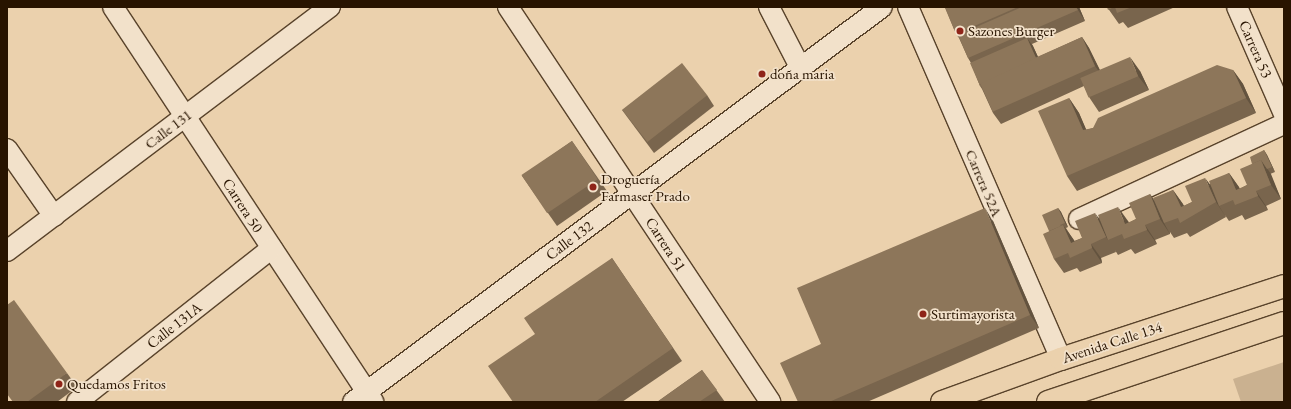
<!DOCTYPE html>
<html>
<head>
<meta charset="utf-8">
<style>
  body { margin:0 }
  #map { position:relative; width:1291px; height:409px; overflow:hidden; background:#ebd1ad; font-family:"EB Garamond",serif }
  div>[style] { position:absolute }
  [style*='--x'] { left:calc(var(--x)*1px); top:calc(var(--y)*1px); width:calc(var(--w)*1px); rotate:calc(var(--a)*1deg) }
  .green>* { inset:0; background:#cab190 }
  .roads { filter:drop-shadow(1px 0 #59432b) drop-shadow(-1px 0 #59432b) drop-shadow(0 1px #59432b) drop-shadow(0 -1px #59432b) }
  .minor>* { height:20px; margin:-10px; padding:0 10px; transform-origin:10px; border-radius:10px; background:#f2e1ca }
  .primary>* { height:22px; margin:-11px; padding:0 11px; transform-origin:11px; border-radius:11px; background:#ebd1ad }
  .wall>* { inset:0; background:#79654d; transform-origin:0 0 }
  .shaded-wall>* { inset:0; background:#63533f }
  .building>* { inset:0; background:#8d765a; transform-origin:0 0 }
  .dots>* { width:11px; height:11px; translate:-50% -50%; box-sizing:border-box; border:2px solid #f2e1ca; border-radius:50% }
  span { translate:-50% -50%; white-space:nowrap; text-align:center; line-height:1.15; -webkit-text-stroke:3.5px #f2e1ca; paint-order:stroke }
  .poi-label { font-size:15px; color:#281400 }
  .left { translate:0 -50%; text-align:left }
  .street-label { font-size:15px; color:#281400 }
  .frame { position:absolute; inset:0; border:8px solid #281400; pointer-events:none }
</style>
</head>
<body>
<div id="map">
  <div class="green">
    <div style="clip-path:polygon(1284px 362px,1284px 402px,1241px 402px,1233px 379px)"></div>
  </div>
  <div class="roads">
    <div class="minor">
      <div style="--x:113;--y:7;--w:473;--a:56.6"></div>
      <div style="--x:508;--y:7;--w:474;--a:56.4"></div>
      <div style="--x:769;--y:7;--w:68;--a:62.7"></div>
      <div style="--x:908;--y:7;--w:384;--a:66.5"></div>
      <div style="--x:1237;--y:7;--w:117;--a:66.3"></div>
      <div style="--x:7;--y:149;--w:82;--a:55"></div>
      <div style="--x:1079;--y:219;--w:226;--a:-24.9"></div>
      <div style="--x:7;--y:251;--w:405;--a:-37.1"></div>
      <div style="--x:77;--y:402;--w:248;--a:-38.3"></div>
      <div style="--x:353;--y:402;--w:660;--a:-36.75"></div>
    </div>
    <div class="primary">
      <div style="--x:942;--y:402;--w:127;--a:-19.9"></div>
      <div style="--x:1061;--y:359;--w:235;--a:-18.1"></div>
      <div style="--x:1048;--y:402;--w:249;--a:-18.5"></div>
    </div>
  </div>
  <div class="wall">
    <div style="clip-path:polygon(945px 7px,1079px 7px,1085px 21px,1032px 44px,1038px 57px,1082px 37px,1089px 48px,1100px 70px,1140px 71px,1149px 90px,1099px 112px,1089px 97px,1084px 86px,1001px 124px,993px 113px,982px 89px,980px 86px,971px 63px,968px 58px,959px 38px,956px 34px)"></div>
    <div style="clip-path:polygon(1107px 7px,1175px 7px,1128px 28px,1123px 22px,1119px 24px)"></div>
    <div style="clip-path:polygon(1233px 70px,1243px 84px,1256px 113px,1077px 191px,1067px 176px,1069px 98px,1079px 113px,1086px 130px,1093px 128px)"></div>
    <div style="clip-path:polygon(707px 95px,714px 106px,654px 153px,622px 110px)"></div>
    <div style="left:572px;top:141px;width:61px;height:61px;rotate:55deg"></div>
    <div style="clip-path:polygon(1264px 150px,1267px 155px,1275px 172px,1270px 174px,1281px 199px,1266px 206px,1268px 210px,1245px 220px,1242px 215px,1229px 221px,1225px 215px,1226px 217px,1190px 237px,1187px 233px,1174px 238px,1170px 232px,1170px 234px,1155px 240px,1157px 244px,1135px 254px,1131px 249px,1118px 255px,1115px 250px,1116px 252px,1101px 258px,1102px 263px,1080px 272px,1077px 268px,1064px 273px,1054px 259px,1049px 231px,1058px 208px,1061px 212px,1068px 227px,1066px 228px,1074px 241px,1082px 238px,1099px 217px,1128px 221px,1129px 223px,1136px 219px,1150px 194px,1154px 200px,1173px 190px,1184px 206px,1192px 202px,1210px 184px,1229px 173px,1240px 189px,1247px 185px,1252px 164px)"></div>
    <div style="clip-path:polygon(993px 221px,1039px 328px,867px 402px,798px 402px,821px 344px)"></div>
    <div style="clip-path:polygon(612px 258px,682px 361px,622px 402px,513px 402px)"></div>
    <div style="clip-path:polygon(702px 370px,725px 402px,657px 402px)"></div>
    <div style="clip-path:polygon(67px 373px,77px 387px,57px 402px,12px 402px)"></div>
  </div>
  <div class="shaded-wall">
    <div style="clip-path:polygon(1076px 7px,1079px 7px,1085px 21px,1078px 10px)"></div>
    <div style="clip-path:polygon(1082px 37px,1089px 48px,1103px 77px,1095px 66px)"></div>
    <div style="clip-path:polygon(1027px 38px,1033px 46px,1043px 68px,1037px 60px)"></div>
    <div style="clip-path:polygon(1130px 57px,1140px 71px,1149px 90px,1138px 76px)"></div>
    <div style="clip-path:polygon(1233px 70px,1243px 84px,1256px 113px,1246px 98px)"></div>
    <div style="clip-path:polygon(1069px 98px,1079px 113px,1093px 145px,1083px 130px)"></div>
    <div style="clip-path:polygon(1264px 150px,1267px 155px,1275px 172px,1272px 167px)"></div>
    <div style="clip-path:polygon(1261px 160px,1271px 174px,1281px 199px,1271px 185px)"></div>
    <div style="clip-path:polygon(1229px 173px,1239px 187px,1245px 201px,1236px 190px)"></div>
    <div style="clip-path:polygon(1205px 178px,1216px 192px,1219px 206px,1226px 217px,1216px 202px)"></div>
    <div style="clip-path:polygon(1173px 190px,1183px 204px,1189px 217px,1181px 207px)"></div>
    <div style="clip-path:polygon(1256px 191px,1266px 206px,1268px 210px,1258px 196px)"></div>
    <div style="clip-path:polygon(1150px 194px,1160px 209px,1164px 223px,1170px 234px,1160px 219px)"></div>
    <div style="clip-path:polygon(1118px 207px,1128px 221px,1134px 235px,1125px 224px)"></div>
    <div style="clip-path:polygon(985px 208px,993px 221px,1039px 328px,1030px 315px)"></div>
    <div style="clip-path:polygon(1058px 208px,1061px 212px,1068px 227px,1065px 223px)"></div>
    <div style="clip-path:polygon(1095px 213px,1105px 227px,1108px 240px,1116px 252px,1106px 237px)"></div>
    <div style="clip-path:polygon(1063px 225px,1074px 240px,1080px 254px,1071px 243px)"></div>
    <div style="clip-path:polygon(1145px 225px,1155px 240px,1157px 244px,1147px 230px)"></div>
    <div style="clip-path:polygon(1091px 244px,1101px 258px,1102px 263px,1092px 248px)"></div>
  </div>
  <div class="building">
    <div style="clip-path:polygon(948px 7px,1018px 7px,956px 34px,945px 8px)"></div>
    <div style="clip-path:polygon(1022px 7px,1076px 7px,1078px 10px,968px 58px,958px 35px)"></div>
    <div style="clip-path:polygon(1107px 7px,1114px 7px,1108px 10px)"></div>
    <div style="clip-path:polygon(1115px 7px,1132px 7px,1117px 13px)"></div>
    <div style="left:1082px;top:37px;width:32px;height:112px;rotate:66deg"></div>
    <div style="clip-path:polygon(1027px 38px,1036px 58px,980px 84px,981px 86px,980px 86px,970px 63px)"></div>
    <div style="left:1130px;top:57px;width:21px;height:54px;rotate:67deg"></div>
    <div style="left:682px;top:63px;width:41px;height:76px;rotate:52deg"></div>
    <div style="clip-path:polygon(1217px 65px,1233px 70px,1246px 98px,1067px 176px,1038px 111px,1069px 98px,1083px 130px,1093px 128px,1098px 118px)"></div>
    <div style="left:572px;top:141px;width:46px;height:61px;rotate:56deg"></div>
    <div style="clip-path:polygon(1264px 150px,1272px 167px,1267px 169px,1261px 160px,1252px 164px,1250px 157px)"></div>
    <div style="clip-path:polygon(1261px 160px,1271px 185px,1256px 191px,1258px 196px,1235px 205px,1233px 200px,1219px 206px,1209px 181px,1229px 173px,1236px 190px,1247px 185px,1240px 169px)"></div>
    <div style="clip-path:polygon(1205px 178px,1216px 202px,1180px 223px,1178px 218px,1164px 223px,1153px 198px,1173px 190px,1181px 207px,1192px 202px,1185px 186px)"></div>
    <div style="clip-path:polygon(1150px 194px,1160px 219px,1145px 225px,1147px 230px,1124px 239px,1122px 234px,1108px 240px,1098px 215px,1118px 207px,1125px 224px,1136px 219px,1129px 203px)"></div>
    <div style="clip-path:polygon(985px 208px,1030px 315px,829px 402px,798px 402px,780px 363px,821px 344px,797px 288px)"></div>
    <div style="clip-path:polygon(1058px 208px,1065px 223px,1060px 225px,1061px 226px,1049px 231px,1042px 215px)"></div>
    <div style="clip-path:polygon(1095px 213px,1106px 237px,1091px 244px,1092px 248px,1070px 258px,1068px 253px,1054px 259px,1043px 234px,1063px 225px,1071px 243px,1082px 238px,1075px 221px)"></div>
    <div style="clip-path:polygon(612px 258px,673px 348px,595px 402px,513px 402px,488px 366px,535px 334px,524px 318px)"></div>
    <div style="clip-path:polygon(14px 300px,67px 373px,27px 402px,13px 402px,7px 394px,7px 305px)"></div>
    <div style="clip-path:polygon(702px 370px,717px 390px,699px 402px,657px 402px)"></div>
  </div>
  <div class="dots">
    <div style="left:960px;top:31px;background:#8f2418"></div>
    <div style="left:762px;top:74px;background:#8f2418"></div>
    <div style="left:593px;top:187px;background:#8f2418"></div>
    <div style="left:923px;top:314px;background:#8f2418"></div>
    <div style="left:59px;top:384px;background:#8f2418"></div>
  </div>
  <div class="poi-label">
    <span class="left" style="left:968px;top:31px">Sazones Burger</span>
    <span class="left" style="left:770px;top:74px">doña maria</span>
    <span class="left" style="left:601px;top:187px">Droguería<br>Farmaser Prado</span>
    <span class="left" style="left:931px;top:314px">Surtimayorista</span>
    <span class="left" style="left:67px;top:384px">Quedamos Fritos</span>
  </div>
  <div class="street-label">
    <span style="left:1256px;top:49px;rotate:66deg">Carrera 53</span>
    <span style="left:168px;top:129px;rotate:-37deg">Calle 131</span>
    <span style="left:984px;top:183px;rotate:67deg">Carrera 52A</span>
    <span style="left:243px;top:205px;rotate:57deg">Carrera 50</span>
    <span style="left:569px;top:240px;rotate:-37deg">Calle 132</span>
    <span style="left:666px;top:244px;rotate:57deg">Carrera 51</span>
    <span style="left:174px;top:325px;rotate:-38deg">Calle 131A</span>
    <span style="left:1112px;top:342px;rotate:-18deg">Avenida Calle 134</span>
  </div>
  <div class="frame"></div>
</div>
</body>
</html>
